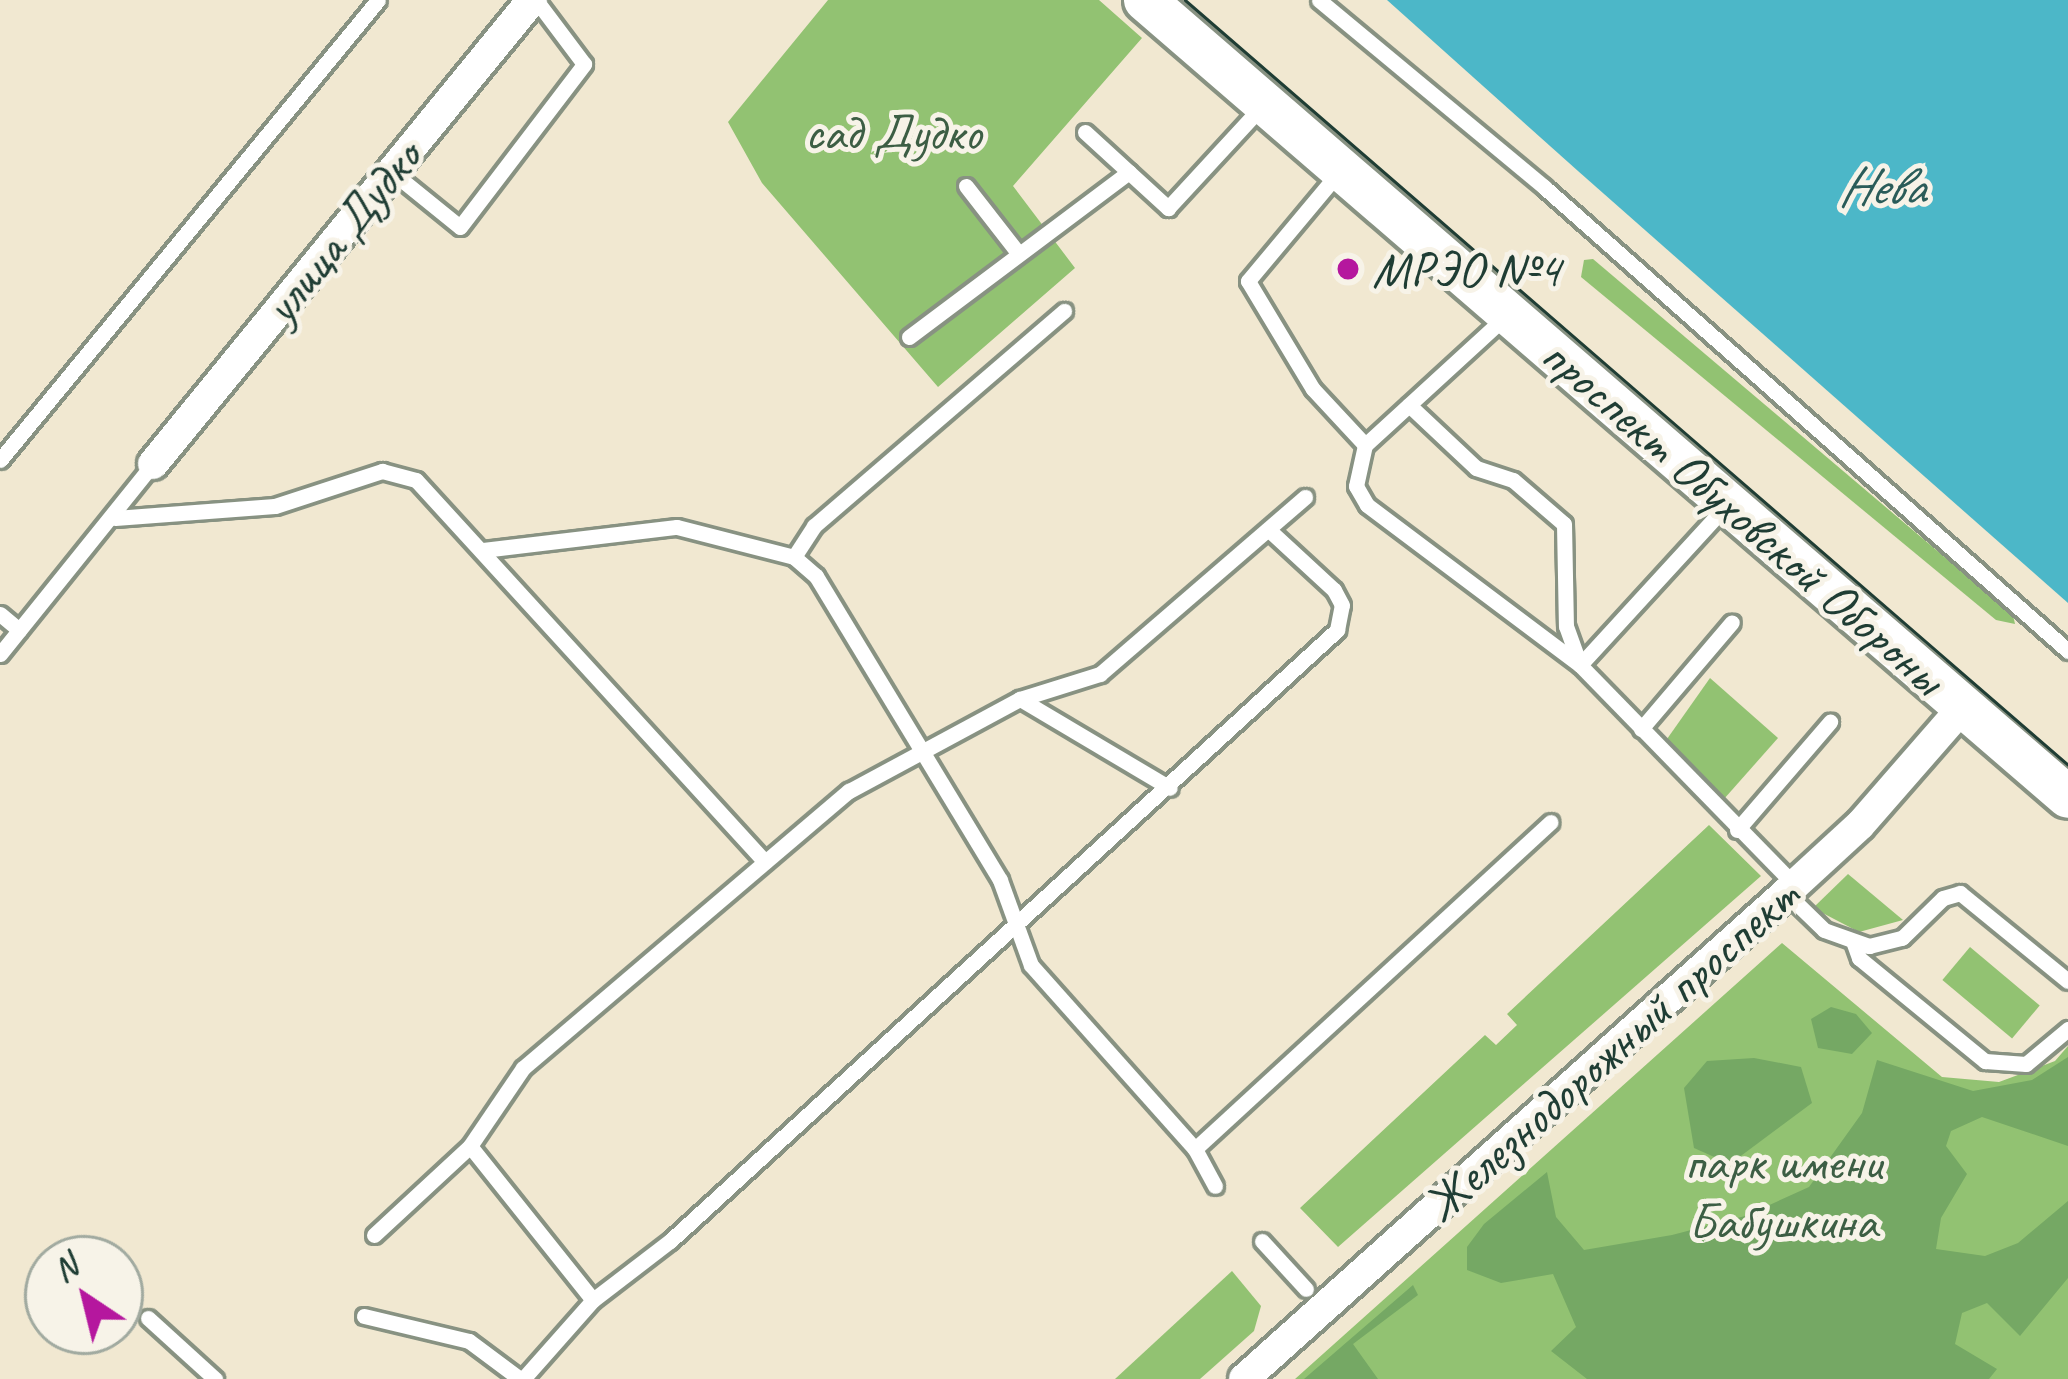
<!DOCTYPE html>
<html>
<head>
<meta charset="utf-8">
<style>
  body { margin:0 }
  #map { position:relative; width:2068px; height:1379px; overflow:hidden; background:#f1e8d1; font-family:Caveat,sans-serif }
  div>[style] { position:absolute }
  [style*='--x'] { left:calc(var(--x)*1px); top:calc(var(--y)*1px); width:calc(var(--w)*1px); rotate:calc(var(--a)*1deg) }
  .green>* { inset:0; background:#92c272; transform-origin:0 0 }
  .forest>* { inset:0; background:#75a864 }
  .water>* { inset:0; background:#4cb7c8 }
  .roads { filter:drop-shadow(3px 0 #889282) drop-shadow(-3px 0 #889282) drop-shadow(0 3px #889282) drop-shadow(0 -3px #889282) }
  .service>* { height:15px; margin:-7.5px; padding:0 7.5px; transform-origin:7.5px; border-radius:7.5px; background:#fff }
  .minor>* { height:30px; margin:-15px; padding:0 15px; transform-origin:15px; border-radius:15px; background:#fff }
  .secondary>* { height:42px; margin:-21px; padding:0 21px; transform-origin:21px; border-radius:21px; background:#fff }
  .tram>* { height:3px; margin:-1.5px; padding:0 1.5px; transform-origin:1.5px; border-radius:1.5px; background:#1f3d34 }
  .dots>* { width:33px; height:33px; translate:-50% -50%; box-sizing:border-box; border:6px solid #f7f3e8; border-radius:50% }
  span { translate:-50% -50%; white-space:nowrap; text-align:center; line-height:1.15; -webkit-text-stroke:10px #f7f3e8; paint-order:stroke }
  .park-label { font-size:51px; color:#3c5e44 }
  .street-label { font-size:51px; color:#1f3d34 }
  .poi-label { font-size:51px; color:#1f3d34 }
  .left { translate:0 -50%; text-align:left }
  .water-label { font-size:54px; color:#2a5c59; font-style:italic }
  .north { position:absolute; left:24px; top:1235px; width:120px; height:120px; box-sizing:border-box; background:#f7f3e8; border:3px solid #a1aaa0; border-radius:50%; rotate:325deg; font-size:33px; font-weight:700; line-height:48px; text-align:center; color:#1f3d34 }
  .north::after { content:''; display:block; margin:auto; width:42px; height:54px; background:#b5179e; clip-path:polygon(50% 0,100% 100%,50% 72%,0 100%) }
</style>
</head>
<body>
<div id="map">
  <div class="green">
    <div style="clip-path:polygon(828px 0,1099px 0,1142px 38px,1013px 186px,1075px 268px,938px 387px,762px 183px,728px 122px)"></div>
    <div style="clip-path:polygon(1593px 259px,2013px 615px,2015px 624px,1996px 620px,1581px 277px,1584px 260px)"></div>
    <div style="clip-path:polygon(1710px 678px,1778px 738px,1724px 799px,1667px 739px)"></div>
    <div style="clip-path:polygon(1709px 825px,1761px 876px,1338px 1247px,1300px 1208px,1485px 1035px,1496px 1045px,1517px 1025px,1507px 1014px)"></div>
    <div style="clip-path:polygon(1848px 874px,1903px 920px,1859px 932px,1813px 908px)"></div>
    <div style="clip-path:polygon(1782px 943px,1942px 1077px,1999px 1082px,2055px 1061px,2068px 1046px,2068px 1379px,1295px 1379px)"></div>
    <div style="left:1970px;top:947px;width:91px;height:43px;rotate:40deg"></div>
    <div style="clip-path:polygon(1232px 1271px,1261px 1306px,1254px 1331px,1200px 1379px,1115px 1379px)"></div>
  </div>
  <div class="forest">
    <div style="clip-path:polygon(1831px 1007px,1856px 1014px,1872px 1033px,1852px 1054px,1818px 1048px,1811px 1019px)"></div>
    <div style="clip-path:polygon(2068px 1057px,2068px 1146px,1982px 1117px,1951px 1131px,1946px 1146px,1967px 1174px,1941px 1218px,1936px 1249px,1985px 1256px,2018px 1243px,2068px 1201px,2068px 1278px,2020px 1336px,1987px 1303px,1962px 1313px,1955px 1344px,1997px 1369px,1989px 1379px,1587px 1379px,1551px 1351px,1576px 1327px,1553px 1274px,1501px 1283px,1467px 1270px,1467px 1247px,1484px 1224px,1547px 1172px,1556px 1217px,1584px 1250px,1672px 1235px,1745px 1216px,1809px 1187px,1862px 1113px,1877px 1060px,1973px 1091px,2032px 1080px)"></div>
    <div style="clip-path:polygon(1754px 1058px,1801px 1067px,1812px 1103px,1730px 1164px,1694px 1148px,1684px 1088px,1707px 1061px)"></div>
    <div style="clip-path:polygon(1413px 1285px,1418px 1295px,1353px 1344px,1378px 1379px,1304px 1379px)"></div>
  </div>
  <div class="water">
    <div style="clip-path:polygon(1387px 0,2068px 0,2068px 603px,1578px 171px)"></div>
  </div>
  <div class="roads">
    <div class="service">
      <div style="--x:1319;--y:0;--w:293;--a:39.7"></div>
      <div style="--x:1544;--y:187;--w:700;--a:41.52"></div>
      <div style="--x:1085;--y:132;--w:113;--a:42.5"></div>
      <div style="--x:1168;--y:208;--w:142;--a:-47.3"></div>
      <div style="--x:392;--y:172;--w:87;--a:39"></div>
      <div style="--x:460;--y:227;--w:205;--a:-52.7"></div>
      <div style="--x:584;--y:64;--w:80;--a:-126.9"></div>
      <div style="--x:1339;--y:172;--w:142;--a:129.9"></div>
      <div style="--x:1248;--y:281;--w:126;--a:59"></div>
      <div style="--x:1313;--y:389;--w:76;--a:47.1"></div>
      <div style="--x:966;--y:186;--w:86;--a:52.1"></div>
      <div style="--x:1506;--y:316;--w:191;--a:137.5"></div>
      <div style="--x:1365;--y:445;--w:42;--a:102.4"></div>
      <div style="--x:1356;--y:486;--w:22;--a:60"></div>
      <div style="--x:1367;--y:505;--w:266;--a:36.9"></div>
      <div style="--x:1580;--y:665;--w:308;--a:45.7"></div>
      <div style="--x:909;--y:337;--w:275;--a:-36.9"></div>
      <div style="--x:1409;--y:405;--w:92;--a:43.2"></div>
      <div style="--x:1476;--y:468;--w:39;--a:18"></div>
      <div style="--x:1513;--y:480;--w:67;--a:40.8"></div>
      <div style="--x:1564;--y:524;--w:102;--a:88.9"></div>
      <div style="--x:1566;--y:626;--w:41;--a:70.3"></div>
      <div style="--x:1580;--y:665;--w:213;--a:-47.5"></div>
      <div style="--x:0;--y:460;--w:595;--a:-50.59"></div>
      <div style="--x:115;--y:518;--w:160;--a:-4.3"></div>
      <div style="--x:275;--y:506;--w:113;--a:-18.1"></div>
      <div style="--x:382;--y:471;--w:35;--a:15"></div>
      <div style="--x:416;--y:480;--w:517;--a:47.58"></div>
      <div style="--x:483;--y:550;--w:195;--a:-6.8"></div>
      <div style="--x:677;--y:527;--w:121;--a:14.4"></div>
      <div style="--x:794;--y:557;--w:29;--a:41"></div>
      <div style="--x:816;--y:576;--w:355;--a:58.8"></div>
      <div style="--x:1000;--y:880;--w:90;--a:70"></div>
      <div style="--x:1031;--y:965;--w:246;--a:48.3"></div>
      <div style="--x:1195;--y:1149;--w:483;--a:-42.6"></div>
      <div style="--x:794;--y:557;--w:37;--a:-57"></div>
      <div style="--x:814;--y:526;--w:330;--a:-40.7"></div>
      <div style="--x:0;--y:614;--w:25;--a:40"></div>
      <div style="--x:0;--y:654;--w:244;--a:-51.2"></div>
      <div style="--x:1020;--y:699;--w:174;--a:30.7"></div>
      <div style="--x:1641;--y:729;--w:140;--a:-49.6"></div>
      <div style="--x:1737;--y:830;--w:143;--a:-49.3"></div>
      <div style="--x:1786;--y:893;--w:53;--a:44.2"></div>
      <div style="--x:1824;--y:930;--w:48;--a:19.6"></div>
      <div style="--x:1869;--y:946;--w:34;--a:-14"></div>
      <div style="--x:1902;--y:938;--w:57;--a:-44.3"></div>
      <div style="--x:1943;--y:898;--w:18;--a:-16"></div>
      <div style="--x:1960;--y:893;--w:139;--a:39.2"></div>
      <div style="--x:1854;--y:944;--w:15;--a:70"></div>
      <div style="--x:1859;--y:958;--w:163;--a:39.3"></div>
      <div style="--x:1985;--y:1061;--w:41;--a:4.2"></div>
      <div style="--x:2026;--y:1064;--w:55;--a:-39.8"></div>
      <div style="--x:470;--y:1146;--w:197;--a:51.4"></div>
      <div style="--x:1195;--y:1149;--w:42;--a:61.6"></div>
      <div style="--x:374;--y:1235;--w:131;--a:-42.8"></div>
      <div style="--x:470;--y:1146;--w:94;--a:-55.8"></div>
      <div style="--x:523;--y:1068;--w:428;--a:-40.4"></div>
      <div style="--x:849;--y:791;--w:194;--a:-28.3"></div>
      <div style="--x:1020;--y:699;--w:84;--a:-17.4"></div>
      <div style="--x:1100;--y:674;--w:271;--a:-40.8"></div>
      <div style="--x:1262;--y:1241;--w:65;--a:47.5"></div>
      <div style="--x:364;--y:1316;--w:108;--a:13.4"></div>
      <div style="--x:469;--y:1341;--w:64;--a:36.7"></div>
      <div style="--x:148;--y:1318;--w:91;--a:42.3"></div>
      <div style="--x:523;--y:1379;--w:106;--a:-48.5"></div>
      <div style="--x:593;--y:1300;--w:97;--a:-37.5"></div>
      <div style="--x:670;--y:1241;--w:905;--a:-42.49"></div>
      <div style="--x:1337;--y:630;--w:25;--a:-79"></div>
      <div style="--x:1342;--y:605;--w:17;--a:-118"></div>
      <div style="--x:1334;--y:590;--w:87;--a:-137.3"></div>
    </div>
    <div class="minor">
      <div style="--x:153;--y:464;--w:599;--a:-50.76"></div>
      <div style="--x:1244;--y:1379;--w:728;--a:-41.88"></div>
      <div style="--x:1786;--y:893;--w:100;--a:-42.6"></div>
      <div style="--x:1860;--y:825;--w:157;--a:-48.9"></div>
    </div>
    <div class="secondary">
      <div style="--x:1145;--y:0;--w:1219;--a:40.81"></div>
    </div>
  </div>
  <div class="tram">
    <div style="--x:1185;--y:0;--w:1168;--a:40.9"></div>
  </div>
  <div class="dots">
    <div style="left:1348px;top:269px;background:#b5179e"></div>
  </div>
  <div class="park-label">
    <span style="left:893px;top:132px">сад Дудко</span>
    <span style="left:1783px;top:1192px">парк имени<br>Бабушкина</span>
  </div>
  <div class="street-label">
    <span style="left:342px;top:232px;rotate:-51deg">улица Дудко</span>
    <span style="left:1743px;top:516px;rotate:41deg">проспект Обуховской Обороны</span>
    <span style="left:1611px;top:1050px;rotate:-42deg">Железнодорожный проспект</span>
  </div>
  <div class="poi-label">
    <span class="left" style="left:1372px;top:269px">МРЭО №4</span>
  </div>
  <div class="water-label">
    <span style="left:1881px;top:186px">Нева</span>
  </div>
  <div class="north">N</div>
</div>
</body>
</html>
